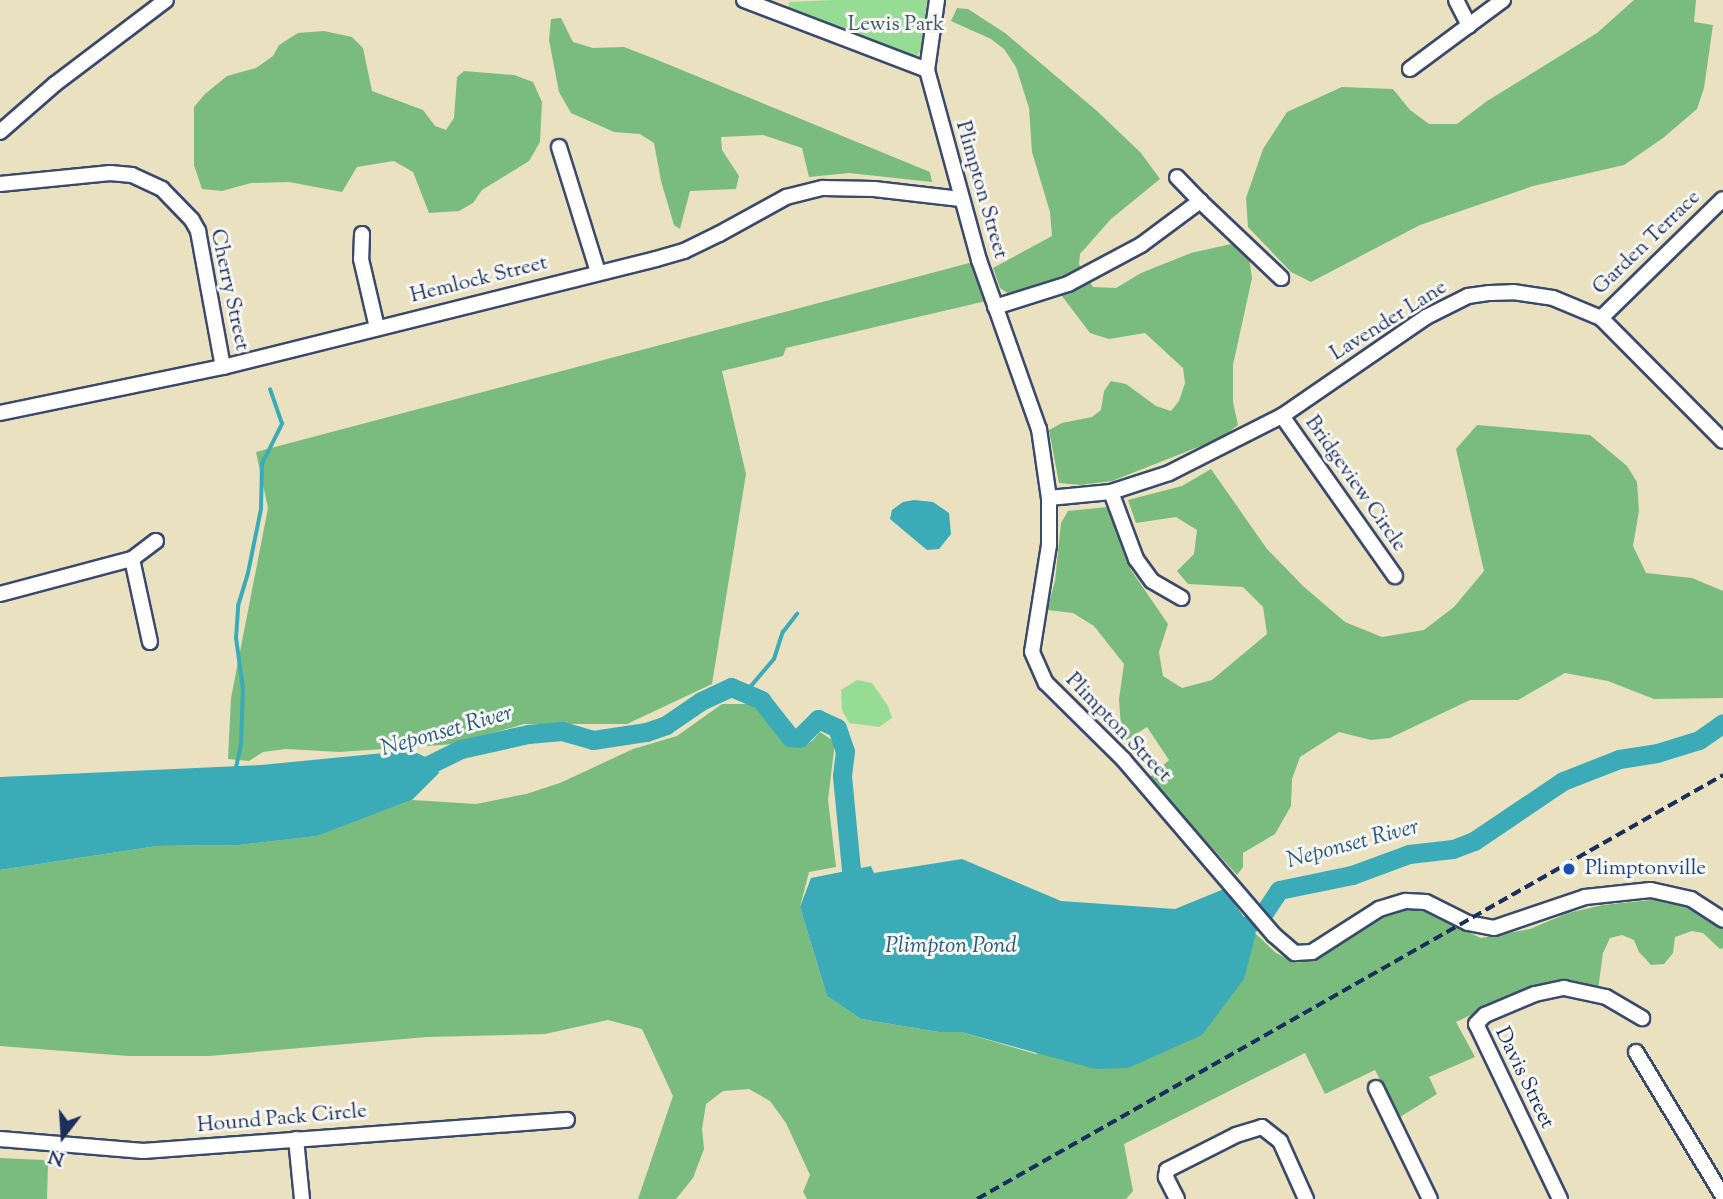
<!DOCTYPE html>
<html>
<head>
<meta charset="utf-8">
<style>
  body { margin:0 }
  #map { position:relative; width:1723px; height:1199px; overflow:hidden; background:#eae1c0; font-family:"Sorts Mill Goudy",serif }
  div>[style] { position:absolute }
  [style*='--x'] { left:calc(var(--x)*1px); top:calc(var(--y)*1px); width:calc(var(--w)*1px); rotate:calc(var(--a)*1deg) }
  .green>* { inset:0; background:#97dc95 }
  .forest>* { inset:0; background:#79bc7e }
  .water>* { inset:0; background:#3babb8 }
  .stream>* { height:3.5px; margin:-1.75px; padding:0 1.75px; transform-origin:1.75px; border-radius:1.75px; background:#3babb8 }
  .river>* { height:19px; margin:-9.5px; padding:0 9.5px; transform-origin:9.5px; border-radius:9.5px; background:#3babb8 }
  .roads { filter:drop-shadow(2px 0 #3a4a6d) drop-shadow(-2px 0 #3a4a6d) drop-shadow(0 2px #3a4a6d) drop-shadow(0 -2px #3a4a6d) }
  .minor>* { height:14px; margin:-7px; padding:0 7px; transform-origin:7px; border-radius:7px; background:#fff }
  .rail>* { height:3.5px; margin-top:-1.75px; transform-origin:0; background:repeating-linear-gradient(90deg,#1b2f5e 0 10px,transparent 0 15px) }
  .dots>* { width:19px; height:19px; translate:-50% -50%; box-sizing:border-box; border:4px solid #f6f6f2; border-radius:50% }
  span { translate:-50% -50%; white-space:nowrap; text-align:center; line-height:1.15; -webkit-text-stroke:6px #f6f6f2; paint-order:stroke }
  .park-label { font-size:21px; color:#3a5a6c }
  .street-label { font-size:21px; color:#1b2f5e }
  .transit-label { font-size:21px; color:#164399 }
  .left { translate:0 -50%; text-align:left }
  .water-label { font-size:23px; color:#265a7e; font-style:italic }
  .north { position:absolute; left:28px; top:1101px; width:70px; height:70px; -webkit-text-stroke:5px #f6f6f2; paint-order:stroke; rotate:197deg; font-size:19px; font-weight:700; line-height:28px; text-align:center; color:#1b2f5e }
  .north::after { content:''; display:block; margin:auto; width:24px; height:32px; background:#1b2f5e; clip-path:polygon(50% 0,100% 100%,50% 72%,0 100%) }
</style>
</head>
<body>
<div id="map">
  <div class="green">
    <div style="clip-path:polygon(833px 0,927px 0,921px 51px,915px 58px,908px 57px,788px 11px,789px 2px)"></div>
    <div style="clip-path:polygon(857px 680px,872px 683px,888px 706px,892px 718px,879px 727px,849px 723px,842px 710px,841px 690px)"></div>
  </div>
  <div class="forest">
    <div style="clip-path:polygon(1634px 0,1696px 0,1694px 22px,1713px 25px,1704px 88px,1697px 109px,1663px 138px,1624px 165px,1533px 186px,1420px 225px,1311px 282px,1291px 272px,1248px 227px,1246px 198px,1263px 149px,1287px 112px,1342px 87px,1393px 89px,1410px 110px,1429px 124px,1457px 124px,1487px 101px,1597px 33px)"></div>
    <div style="clip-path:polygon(957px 8px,968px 9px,1005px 33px,1097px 111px,1141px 153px,1160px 179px,1111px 219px,1080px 254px,1079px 264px,1093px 287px,1116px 288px,1141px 273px,1191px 253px,1231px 244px,1249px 257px,1252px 278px,1233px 365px,1233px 402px,1238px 425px,1221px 438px,1112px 481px,1080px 485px,1059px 483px,1049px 430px,1062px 423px,1092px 417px,1101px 410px,1104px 391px,1111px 381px,1126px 384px,1156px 406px,1171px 411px,1179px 401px,1185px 383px,1183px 368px,1145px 333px,1109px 339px,1090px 333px,1062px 296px,1045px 284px,1009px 294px,1000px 288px,993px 268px,1052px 236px,1050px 212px,1032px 152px,1029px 108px,1016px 67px,1004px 49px,991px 39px,951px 21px)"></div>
    <div style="clip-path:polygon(561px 18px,573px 42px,593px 48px,624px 47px,655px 59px,930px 172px,932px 182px,849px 173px,809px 177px,802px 148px,763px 135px,721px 137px,722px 150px,739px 176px,736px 189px,690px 191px,680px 229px,674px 225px,661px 181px,654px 143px,640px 134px,614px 132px,571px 113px,559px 92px,549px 40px,551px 19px)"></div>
    <div style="clip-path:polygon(324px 31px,352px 37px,363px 48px,372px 91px,423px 110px,435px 126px,446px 130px,454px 118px,457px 77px,464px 71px,514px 75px,533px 82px,542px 102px,540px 142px,529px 161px,482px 190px,473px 203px,459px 211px,429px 213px,413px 172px,394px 161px,357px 167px,342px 192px,289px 182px,251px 183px,222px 191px,202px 189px,194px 165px,194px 107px,205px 94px,227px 76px,256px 68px,273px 56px,279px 45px,298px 33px)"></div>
    <div style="clip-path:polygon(973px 262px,986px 301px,786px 348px,783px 356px,722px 371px,746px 474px,712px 684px,627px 724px,524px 724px,455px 744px,339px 752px,286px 749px,263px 752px,249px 761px,228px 759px,231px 698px,268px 508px,256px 452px)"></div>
    <div style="clip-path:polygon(1477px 425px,1590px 435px,1627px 466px,1637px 482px,1639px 511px,1633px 546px,1646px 573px,1692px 578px,1723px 591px,1723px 698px,1654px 699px,1608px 681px,1565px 673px,1518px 700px,1470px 700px,1390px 738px,1371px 740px,1339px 732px,1300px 757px,1292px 779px,1291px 806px,1275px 834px,1243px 853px,1243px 867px,1237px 875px,1149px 778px,1169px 760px,1147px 727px,1122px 743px,1115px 735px,1121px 728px,1119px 699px,1124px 664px,1094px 626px,1073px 613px,1047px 610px,1055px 581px,1061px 523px,1068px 511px,1108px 507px,1131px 570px,1168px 624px,1159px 652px,1163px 676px,1182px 688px,1212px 680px,1267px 634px,1263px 607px,1243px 587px,1188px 584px,1177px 571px,1194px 554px,1197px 530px,1176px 517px,1136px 523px,1128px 500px,1182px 486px,1211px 469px,1267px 549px,1303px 586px,1345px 622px,1382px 637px,1424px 630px,1454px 607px,1484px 571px,1456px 449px)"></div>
    <div style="clip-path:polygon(722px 704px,751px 704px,772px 722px,782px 741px,798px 748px,812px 741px,820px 732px,835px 742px,828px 800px,836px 867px,809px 872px,800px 907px,827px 996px,861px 1019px,939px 1032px,961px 1032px,1036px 1054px,1252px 945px,1256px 934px,1276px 953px,1296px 963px,1307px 961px,1323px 954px,1389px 910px,1412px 906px,1481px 938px,1530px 929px,1568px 913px,1603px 905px,1661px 899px,1696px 907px,1716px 921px,1723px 929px,1723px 948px,1720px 949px,1703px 933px,1692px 931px,1675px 937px,1673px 953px,1664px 964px,1651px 965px,1639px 952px,1634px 940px,1622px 935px,1610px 938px,1603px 953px,1598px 990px,1576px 984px,1548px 984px,1526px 989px,1456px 1022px,1475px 1057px,1429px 1077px,1437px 1094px,1400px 1117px,1375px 1070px,1325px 1094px,1305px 1053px,1124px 1144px,1133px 1191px,1126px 1199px,807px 1199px,803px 1192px,810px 1175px,786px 1123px,770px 1101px,749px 1089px,723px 1091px,706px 1104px,702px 1129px,704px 1149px,693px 1178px,676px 1199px,638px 1199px,673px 1096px,642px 1029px,608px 1020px,545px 1034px,427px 1037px,209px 1056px,128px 1056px,0 1046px,0 870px,157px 846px,239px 845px,316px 836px,412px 800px,476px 804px,526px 794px,560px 783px,633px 749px,677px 736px)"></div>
    <div style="clip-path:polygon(0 1158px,43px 1160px,48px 1164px,47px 1199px,0 1199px)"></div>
  </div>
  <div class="water">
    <div style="clip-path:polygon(914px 500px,933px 502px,949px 513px,951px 534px,939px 549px,927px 550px,890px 519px,892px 510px,903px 502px)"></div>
    <div style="clip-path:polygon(394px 752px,417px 753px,436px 762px,439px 773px,412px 800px,317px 836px,239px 845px,157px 846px,0 870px,0 777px,261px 765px)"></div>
    <div style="clip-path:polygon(962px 859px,1061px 901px,1175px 909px,1224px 889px,1256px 934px,1244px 979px,1202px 1035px,1128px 1068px,1095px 1069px,961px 1032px,939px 1032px,861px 1019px,827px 996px,800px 907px,811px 878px,871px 866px,874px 873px)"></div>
  </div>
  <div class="stream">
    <div style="--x:746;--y:692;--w:43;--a:-49.7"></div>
    <div style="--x:774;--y:659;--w:28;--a:-72"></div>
    <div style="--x:783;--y:632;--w:23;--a:-52"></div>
    <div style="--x:236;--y:768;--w:24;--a:-78"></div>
    <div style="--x:241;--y:745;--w:56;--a:-88"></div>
    <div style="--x:243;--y:689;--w:51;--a:-97.8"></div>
    <div style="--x:236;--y:638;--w:32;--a:-86"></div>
    <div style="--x:238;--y:606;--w:34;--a:-73"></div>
    <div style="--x:248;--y:573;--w:65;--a:-78.5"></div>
    <div style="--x:261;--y:509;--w:45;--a:-88.7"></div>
    <div style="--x:262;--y:464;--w:45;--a:-63.4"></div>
    <div style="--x:282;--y:424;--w:36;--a:-109"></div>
  </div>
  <div class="river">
    <div style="--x:412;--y:773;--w:55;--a:-26.1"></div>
    <div style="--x:461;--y:749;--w:69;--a:-12.6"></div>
    <div style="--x:528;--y:734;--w:34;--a:-5"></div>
    <div style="--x:562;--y:731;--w:32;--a:16"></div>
    <div style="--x:593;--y:740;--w:54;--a:-8.6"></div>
    <div style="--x:646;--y:732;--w:21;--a:-19"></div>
    <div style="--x:666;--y:725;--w:42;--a:-34.4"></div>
    <div style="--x:701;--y:701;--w:33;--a:-25"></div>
    <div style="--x:731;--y:687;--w:33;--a:23"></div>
    <div style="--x:761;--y:700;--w:47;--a:51.9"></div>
    <div style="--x:790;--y:737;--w:9;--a:6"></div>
    <div style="--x:799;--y:738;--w:27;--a:-45"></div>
    <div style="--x:818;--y:719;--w:21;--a:25"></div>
    <div style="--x:837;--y:728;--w:24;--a:71"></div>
    <div style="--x:845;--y:751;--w:25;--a:97"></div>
    <div style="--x:842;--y:776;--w:94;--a:84.5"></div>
    <div style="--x:851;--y:870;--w:25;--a:64"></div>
    <div style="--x:1229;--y:941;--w:47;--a:-39.8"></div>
    <div style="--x:1265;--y:911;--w:25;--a:-56"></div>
    <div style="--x:1279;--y:890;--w:75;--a:-11.6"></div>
    <div style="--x:1352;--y:875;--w:61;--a:-20.2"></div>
    <div style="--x:1409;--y:854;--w:44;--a:-6.5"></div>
    <div style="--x:1453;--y:849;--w:22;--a:-21"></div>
    <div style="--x:1474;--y:841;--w:107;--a:-34"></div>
    <div style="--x:1563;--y:781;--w:60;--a:-21.4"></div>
    <div style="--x:1619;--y:759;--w:38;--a:-9"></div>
    <div style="--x:1657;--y:753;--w:44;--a:-17.2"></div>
    <div style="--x:1699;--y:740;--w:29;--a:-35"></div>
  </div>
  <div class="roads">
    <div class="minor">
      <div style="--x:744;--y:0;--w:196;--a:20.9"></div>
      <div style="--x:937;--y:0;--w:71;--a:98.1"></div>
      <div style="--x:927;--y:70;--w:197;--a:74.7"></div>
      <div style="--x:979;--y:260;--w:179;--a:70.5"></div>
      <div style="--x:1039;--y:429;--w:70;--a:81.8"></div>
      <div style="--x:1049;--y:498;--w:47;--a:90"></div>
      <div style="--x:1049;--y:545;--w:108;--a:99"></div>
      <div style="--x:1032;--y:652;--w:34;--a:66"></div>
      <div style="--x:1046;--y:683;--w:108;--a:44.6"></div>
      <div style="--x:1123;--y:759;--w:232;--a:49.4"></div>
      <div style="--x:1274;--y:935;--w:28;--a:41"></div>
      <div style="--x:1295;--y:953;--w:17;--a:-3"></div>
      <div style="--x:1312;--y:952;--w:80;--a:-32.7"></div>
      <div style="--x:1379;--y:909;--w:28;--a:-17"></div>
      <div style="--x:1406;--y:901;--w:20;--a:3"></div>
      <div style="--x:1426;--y:902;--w:47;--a:26.6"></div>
      <div style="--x:1468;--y:923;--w:26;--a:11"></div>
      <div style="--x:1494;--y:928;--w:96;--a:-18.8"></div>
      <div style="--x:1585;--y:897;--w:66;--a:-6.1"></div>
      <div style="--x:1651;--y:890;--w:41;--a:12.7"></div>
      <div style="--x:1691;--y:899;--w:38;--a:33"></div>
      <div style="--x:1456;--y:0;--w:29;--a:63"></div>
      <div style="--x:1410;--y:69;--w:116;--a:-36.6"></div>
      <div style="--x:0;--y:132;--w:73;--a:-41.1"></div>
      <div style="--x:55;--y:84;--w:139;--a:-37.1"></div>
      <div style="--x:559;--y:147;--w:131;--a:72.7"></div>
      <div style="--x:0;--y:184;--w:111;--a:-5.7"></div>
      <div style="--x:110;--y:173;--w:22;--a:5"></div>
      <div style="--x:132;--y:175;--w:33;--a:25"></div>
      <div style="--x:162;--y:189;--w:43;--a:45.9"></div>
      <div style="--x:192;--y:220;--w:13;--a:61"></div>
      <div style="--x:198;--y:231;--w:138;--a:79.6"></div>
      <div style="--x:1200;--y:201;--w:112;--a:43.5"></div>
      <div style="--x:362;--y:234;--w:25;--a:92"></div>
      <div style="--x:361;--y:259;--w:71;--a:76.9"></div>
      <div style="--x:995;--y:307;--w:77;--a:-17.5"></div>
      <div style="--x:1068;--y:284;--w:83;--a:-28.1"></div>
      <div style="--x:1141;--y:245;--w:74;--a:-36.7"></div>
      <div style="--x:1200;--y:201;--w:33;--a:-134"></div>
      <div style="--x:1601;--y:318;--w:170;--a:-44.3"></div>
      <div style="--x:0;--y:413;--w:228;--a:-11.7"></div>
      <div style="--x:223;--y:367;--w:446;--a:-14"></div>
      <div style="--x:656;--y:259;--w:29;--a:-16"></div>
      <div style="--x:684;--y:251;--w:39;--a:-26"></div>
      <div style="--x:719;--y:234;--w:77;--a:-28.9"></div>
      <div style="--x:786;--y:197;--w:38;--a:-14"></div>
      <div style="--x:823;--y:188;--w:51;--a:1.1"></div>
      <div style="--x:874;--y:189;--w:87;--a:6.6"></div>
      <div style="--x:1282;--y:416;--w:196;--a:54.8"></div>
      <div style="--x:1111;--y:492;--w:72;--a:69.5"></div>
      <div style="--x:1136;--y:559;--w:27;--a:54"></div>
      <div style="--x:1152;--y:581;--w:34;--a:30"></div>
      <div style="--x:1049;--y:498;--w:62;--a:-5.5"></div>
      <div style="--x:1111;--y:492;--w:61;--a:-18.1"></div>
      <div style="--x:1169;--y:473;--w:127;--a:-26.8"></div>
      <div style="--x:1282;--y:416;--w:175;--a:-34.5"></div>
      <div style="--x:1426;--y:317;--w:47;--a:-26.6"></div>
      <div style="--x:1468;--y:296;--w:22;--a:-8"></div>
      <div style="--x:1490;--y:293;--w:23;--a:-2"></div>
      <div style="--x:1513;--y:292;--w:40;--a:8.5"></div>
      <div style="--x:1553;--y:298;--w:52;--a:22.6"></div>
      <div style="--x:1601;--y:318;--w:173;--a:45.2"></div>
      <div style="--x:132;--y:559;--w:85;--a:77.8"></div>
      <div style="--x:0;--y:594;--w:137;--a:-14.9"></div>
      <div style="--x:132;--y:559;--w:30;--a:-37"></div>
      <div style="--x:1636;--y:1052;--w:168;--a:58.9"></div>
      <div style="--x:1376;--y:1088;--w:123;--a:64.1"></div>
      <div style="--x:0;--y:1139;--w:144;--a:4.8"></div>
      <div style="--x:143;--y:1151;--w:425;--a:-4.2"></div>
      <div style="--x:296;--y:1139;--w:60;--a:84.3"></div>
      <div style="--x:1177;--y:1199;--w:25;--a:-117"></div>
      <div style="--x:1166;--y:1177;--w:7;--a:-82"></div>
      <div style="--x:1167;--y:1170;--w:77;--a:-26.9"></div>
      <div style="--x:1236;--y:1135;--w:27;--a:-17"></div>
      <div style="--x:1262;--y:1127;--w:23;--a:38"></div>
      <div style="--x:1280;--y:1141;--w:64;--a:65.9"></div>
      <div style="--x:1560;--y:1199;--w:194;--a:-115.6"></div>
      <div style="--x:1476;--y:1024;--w:13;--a:-45"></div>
      <div style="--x:1485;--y:1015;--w:54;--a:-22.8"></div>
      <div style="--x:1535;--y:994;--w:30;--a:-12"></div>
      <div style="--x:1564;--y:988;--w:43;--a:12.1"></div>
      <div style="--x:1606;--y:997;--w:42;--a:30.3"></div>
    </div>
  </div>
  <div class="rail">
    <div style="--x:977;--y:1199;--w:858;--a:-29.61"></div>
  </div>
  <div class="dots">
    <div style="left:1569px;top:869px;background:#1a4fb4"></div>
  </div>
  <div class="park-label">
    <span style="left:896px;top:25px">Lewis Park</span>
  </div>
  <div class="street-label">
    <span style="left:981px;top:190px;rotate:74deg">Plimpton Street</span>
    <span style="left:1647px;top:243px;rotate:-44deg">Garden Terrace</span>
    <span style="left:479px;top:280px;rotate:-14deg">Hemlock Street</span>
    <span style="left:229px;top:290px;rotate:78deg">Cherry Street</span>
    <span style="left:1389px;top:321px;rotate:-32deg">Lavender Lane</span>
    <span style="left:1355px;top:484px;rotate:55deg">Bridgeview Circle</span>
    <span style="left:1118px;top:728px;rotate:46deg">Plimpton Street</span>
    <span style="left:1524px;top:1078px;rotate:64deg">Davis Street</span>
    <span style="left:282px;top:1119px;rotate:-5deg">Hound Pack Circle</span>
  </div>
  <div class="transit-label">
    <span class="left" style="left:1585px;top:869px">Plimptonville</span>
  </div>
  <div class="water-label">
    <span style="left:447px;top:732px;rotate:-16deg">Neponset River</span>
    <span style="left:1353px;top:845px;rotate:-15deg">Neponset River</span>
    <span style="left:951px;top:947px">Plimpton Pond</span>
  </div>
  <div class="north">N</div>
</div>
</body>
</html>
